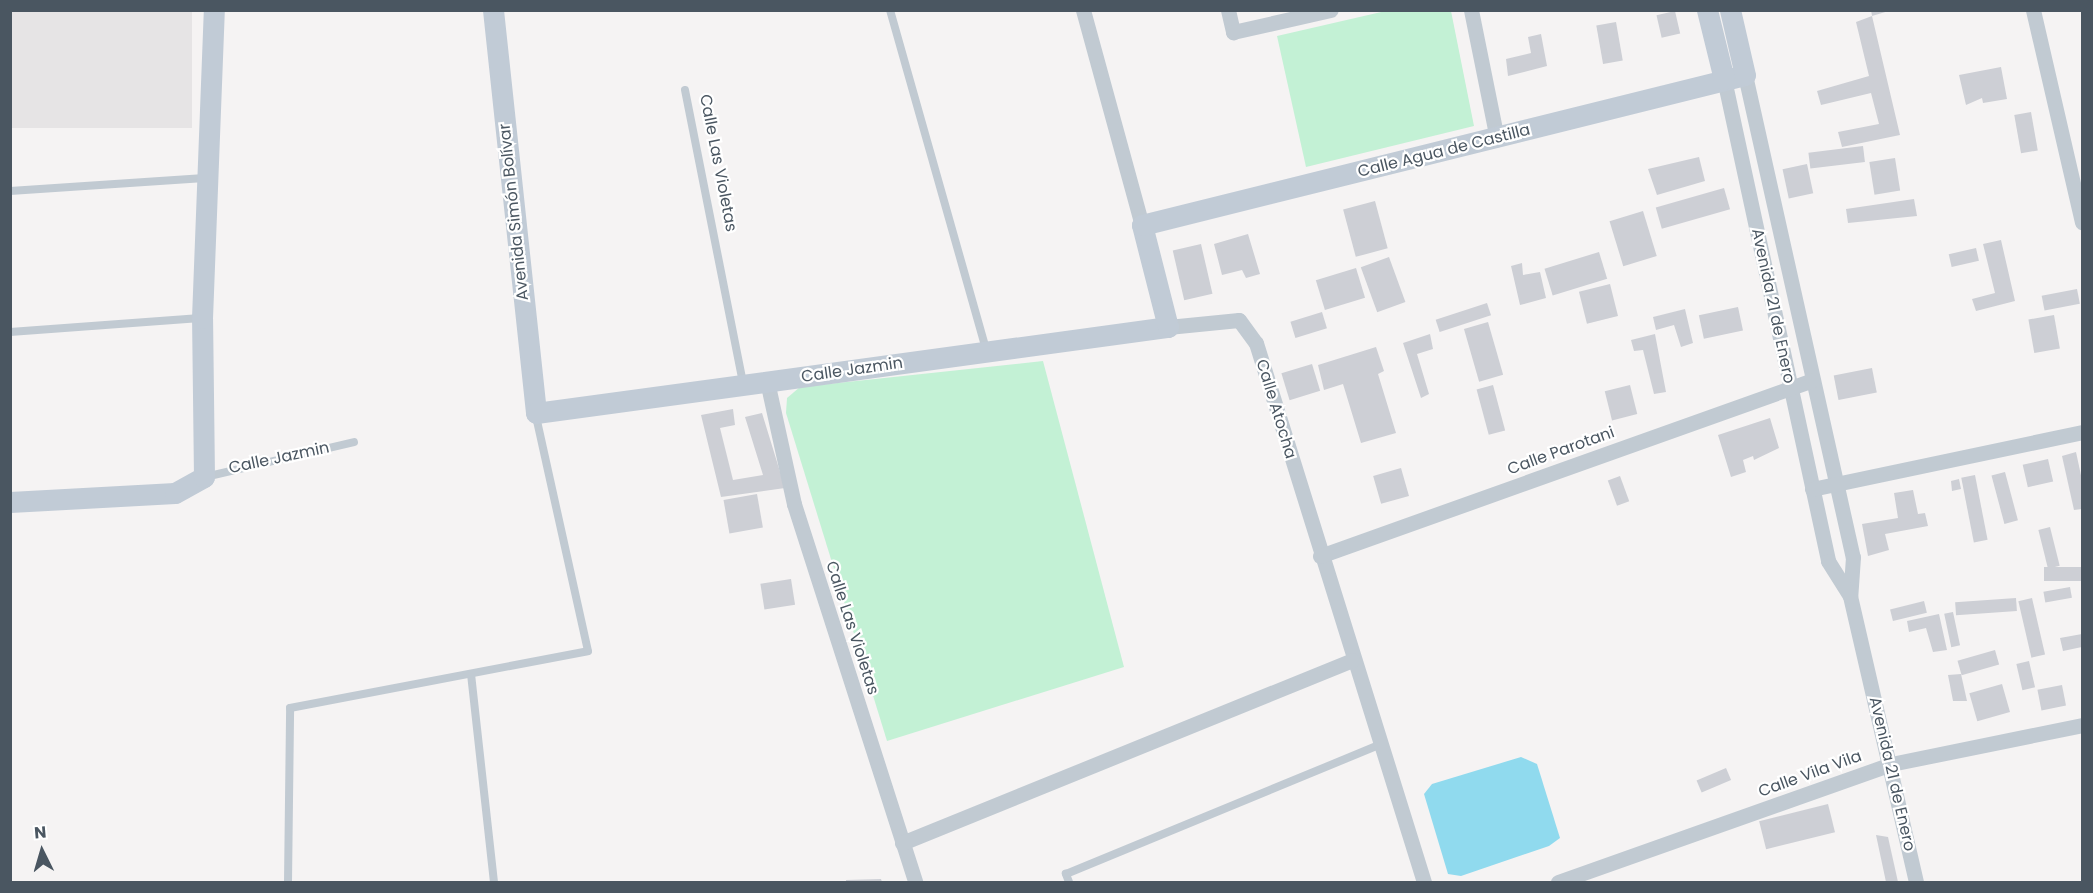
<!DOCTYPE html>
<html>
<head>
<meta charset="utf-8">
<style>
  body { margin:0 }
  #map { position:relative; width:2093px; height:893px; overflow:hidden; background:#f5f3f3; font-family:Poppins,sans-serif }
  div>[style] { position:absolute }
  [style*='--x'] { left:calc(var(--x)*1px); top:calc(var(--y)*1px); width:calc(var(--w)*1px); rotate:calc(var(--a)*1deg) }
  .education>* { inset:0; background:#e6e4e5; transform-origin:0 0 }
  .green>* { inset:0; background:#c3f1d5 }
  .water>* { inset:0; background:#90daee }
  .building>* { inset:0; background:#cdcfd5; transform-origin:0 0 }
  .lane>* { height:8px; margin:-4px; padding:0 4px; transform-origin:4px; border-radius:4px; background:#c1cad2 }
  .street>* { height:15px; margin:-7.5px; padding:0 7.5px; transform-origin:7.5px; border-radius:7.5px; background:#c1cad2 }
  .secondary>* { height:21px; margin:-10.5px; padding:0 10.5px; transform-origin:10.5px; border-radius:10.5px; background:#c1cbd6 }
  span { translate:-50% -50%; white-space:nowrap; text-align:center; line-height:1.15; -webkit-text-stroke:4.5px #fff; paint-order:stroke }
  .street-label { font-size:16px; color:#4a5661 }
  .frame { position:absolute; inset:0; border:12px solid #4a5661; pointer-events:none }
  .north { position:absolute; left:12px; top:821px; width:60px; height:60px; -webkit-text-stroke:4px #fff; paint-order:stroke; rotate:355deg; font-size:16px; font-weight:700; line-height:24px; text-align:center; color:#4a5661 }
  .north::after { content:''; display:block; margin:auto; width:21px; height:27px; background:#4a5661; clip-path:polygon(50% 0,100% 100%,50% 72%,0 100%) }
</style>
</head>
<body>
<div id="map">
  <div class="education">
    <div style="left:11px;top:10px;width:181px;height:118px"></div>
  </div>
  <div class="green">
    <div style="clip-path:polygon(1390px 10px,1451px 11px,1474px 126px,1306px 167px,1277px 36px)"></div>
    <div style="clip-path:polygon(1043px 361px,1124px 667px,887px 741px,786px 413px,787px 398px,800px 387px)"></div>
  </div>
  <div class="water">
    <div style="clip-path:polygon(1521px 757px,1537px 764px,1560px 838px,1549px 846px,1461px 876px,1448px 874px,1424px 794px,1432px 784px)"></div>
  </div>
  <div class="building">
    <div style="clip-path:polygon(1871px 10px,1892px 10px,1872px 16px,1900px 135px,1842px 147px,1838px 132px,1879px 124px,1871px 93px,1821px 105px,1817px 91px,1869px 76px,1856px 22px,1872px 16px)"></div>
    <div style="left:1675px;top:11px;width:23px;height:19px;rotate:77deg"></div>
    <div style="left:1616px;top:22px;width:39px;height:20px;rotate:80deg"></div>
    <div style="clip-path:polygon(1541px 34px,1547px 66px,1508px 76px,1506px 59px,1531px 53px,1528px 37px)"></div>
    <div style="clip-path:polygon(2001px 67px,2007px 99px,1983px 103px,1982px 98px,1966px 105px,1959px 75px)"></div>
    <div style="left:2031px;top:112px;width:39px;height:17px;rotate:80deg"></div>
    <div style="left:1863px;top:146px;width:16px;height:55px;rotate:83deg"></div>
    <div style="clip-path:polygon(1699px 157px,1705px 181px,1657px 195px,1648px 169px)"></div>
    <div style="left:1895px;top:158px;width:33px;height:26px;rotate:81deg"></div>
    <div style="left:1807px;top:164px;width:30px;height:25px;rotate:78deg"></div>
    <div style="left:1724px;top:188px;width:22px;height:71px;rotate:74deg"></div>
    <div style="clip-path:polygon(1914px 199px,1917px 216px,1848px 223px,1846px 209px)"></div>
    <div style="left:1375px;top:201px;width:49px;height:33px;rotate:75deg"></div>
    <div style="left:1643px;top:211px;width:47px;height:35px;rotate:73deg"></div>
    <div style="clip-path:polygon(1248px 234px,1260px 274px,1246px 278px,1242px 270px,1222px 275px,1214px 244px)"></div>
    <div style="clip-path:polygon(2001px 240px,2015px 301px,1976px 311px,1972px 299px,1995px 293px,1983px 244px)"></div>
    <div style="left:1201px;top:244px;width:51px;height:29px;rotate:77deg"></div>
    <div style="left:1976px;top:248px;width:13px;height:28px;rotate:77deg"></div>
    <div style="left:1599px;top:252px;width:28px;height:57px;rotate:73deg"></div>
    <div style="left:1389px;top:257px;width:48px;height:30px;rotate:70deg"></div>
    <div style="clip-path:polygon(1522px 263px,1523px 275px,1540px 272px,1546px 298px,1520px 305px,1511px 266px)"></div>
    <div style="left:1356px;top:268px;width:31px;height:42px;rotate:73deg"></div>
    <div style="left:1610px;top:284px;width:33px;height:32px;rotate:76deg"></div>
    <div style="left:2077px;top:289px;width:15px;height:36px;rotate:79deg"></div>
    <div style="left:1487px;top:303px;width:13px;height:54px;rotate:72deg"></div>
    <div style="left:1738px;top:307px;width:24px;height:40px;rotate:78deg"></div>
    <div style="clip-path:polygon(1685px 309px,1693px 343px,1681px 347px,1674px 325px,1656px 330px,1653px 317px)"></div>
    <div style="left:1322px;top:312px;width:17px;height:33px;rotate:73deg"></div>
    <div style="left:2054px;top:315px;width:34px;height:26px;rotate:80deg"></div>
    <div style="left:1488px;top:322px;width:55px;height:25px;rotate:74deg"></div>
    <div style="clip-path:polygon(1430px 334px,1433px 349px,1417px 354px,1429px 394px,1421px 398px,1403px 343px)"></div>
    <div style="clip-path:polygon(1655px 334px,1666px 392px,1654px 394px,1643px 350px,1634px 351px,1631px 340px)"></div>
    <div style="clip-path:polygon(1376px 347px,1384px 371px,1378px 374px,1396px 433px,1361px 443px,1343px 384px,1324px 390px,1318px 365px)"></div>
    <div style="left:1312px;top:364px;width:28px;height:32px;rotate:73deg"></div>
    <div style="left:1872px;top:368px;width:25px;height:39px;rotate:79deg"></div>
    <div style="left:1493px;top:385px;width:47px;height:17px;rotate:75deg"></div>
    <div style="left:1630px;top:385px;width:30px;height:26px;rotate:76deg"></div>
    <div style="clip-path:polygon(733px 409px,735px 425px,720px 428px,733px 480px,763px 475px,745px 417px,762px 413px,785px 488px,721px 497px,701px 415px)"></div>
    <div style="clip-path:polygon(1770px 418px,1779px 448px,1754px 460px,1753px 456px,1743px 460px,1746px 472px,1731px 477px,1718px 435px)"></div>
    <div style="clip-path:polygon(2076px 452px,2082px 480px,2082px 509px,2074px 510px,2062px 456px)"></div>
    <div style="left:2048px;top:459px;width:23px;height:26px;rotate:77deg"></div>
    <div style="left:1401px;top:468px;width:29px;height:29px;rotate:74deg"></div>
    <div style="left:2005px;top:472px;width:50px;height:14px;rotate:75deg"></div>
    <div style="left:1975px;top:475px;width:66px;height:14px;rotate:79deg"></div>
    <div style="left:1620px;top:476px;width:27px;height:13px;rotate:70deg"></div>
    <div style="clip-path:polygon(1959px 479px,1961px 489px,1952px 491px,1951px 481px)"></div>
    <div style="clip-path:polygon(1913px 490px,1918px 514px,1925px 513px,1928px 526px,1885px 534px,1889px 550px,1868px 556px,1862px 524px,1898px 518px,1894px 493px)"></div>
    <div style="left:757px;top:494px;width:34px;height:34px;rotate:80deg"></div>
    <div style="left:2050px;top:527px;width:40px;height:12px;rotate:76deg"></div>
    <div style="left:2082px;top:567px;width:14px;height:38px;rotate:90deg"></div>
    <div style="left:791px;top:579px;width:26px;height:31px;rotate:81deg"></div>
    <div style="left:2070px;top:587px;width:11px;height:27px;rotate:80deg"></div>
    <div style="left:2016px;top:598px;width:13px;height:61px;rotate:86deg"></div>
    <div style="left:2032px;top:598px;width:58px;height:14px;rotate:77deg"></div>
    <div style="left:1924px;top:601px;width:12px;height:35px;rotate:76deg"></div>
    <div style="left:1953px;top:612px;width:34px;height:9px;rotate:78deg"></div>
    <div style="clip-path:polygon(1939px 614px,1947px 650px,1933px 652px,1926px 628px,1909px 632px,1907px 621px)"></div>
    <div style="clip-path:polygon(2082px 634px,2082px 647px,2063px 651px,2060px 638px)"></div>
    <div style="left:1995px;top:650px;width:15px;height:39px;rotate:74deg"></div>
    <div style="left:2029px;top:661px;width:27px;height:13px;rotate:77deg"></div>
    <div style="clip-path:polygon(1961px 674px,1967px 701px,1953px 701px,1948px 675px)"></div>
    <div style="left:2002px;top:684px;width:29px;height:34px;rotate:74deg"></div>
    <div style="left:2062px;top:685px;width:21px;height:25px;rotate:79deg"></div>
    <div style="left:1726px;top:768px;width:13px;height:32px;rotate:67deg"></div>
    <div style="left:1828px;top:804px;width:29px;height:71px;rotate:76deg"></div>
    <div style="clip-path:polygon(1876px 835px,1888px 837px,1898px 882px,1886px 882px)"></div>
    <div style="clip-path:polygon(881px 879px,882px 882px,846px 882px,846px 880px)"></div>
  </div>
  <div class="lane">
    <div style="--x:890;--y:10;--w:353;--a:74.2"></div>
    <div style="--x:685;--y:90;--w:299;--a:78.8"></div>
    <div style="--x:10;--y:191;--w:195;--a:-3.8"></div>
    <div style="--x:10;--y:332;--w:191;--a:-4.2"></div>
    <div style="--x:205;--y:477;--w:153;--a:-13.2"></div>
    <div style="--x:471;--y:674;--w:209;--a:83.7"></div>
    <div style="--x:288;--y:882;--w:174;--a:-89.3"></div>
    <div style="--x:290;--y:708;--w:303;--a:-10.8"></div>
    <div style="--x:588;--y:651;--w:241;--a:-102.5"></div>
    <div style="--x:1069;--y:882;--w:9;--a:-111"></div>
    <div style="--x:1066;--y:874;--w:339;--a:-22.4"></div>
  </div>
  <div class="street">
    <div style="--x:1083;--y:10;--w:223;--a:74.7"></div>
    <div style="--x:1228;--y:10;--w:23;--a:77"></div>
    <div style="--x:1233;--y:32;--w:100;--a:-12.7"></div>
    <div style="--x:1471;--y:10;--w:132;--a:78.6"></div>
    <div style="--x:2033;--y:10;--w:218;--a:77"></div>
    <div style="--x:1745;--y:75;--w:494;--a:77.4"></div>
    <div style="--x:1853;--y:557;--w:39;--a:94"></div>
    <div style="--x:1850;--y:596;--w:294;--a:77"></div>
    <div style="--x:1724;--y:79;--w:493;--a:77.8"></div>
    <div style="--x:1828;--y:561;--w:41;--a:57.8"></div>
    <div style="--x:1168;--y:327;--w:71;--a:-5.6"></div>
    <div style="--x:1239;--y:320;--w:29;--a:54"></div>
    <div style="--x:1256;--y:343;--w:565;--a:72.69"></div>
    <div style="--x:767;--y:381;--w:126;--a:77.6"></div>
    <div style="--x:794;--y:504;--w:397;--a:72.2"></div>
    <div style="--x:1812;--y:489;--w:276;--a:-11.9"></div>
    <div style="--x:1320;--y:556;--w:523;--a:-19.65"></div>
    <div style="--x:902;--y:843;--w:486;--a:-22.1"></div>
    <div style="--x:1558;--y:882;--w:353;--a:-19.5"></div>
    <div style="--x:1891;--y:764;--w:195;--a:-11.5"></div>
  </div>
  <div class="secondary">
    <div style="--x:493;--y:10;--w:405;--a:83.9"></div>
    <div style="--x:536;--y:413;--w:638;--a:-7.75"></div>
    <div style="--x:1168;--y:327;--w:105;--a:-104.3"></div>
    <div style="--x:1142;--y:225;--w:621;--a:-13.97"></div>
    <div style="--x:1745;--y:75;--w:67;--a:-103"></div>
    <div style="--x:1707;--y:10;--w:71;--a:76.2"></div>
    <div style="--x:10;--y:502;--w:165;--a:-3.1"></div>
    <div style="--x:175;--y:493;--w:33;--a:-29"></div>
    <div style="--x:204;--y:477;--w:159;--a:-90.7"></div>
    <div style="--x:202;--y:318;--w:308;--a:-87.8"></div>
  </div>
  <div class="street-label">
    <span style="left:1444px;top:151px;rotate:-14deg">Calle Agua de Castilla</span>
    <span style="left:718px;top:163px;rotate:79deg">Calle Las Violetas</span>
    <span style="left:514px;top:212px;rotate:-96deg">Avenida Simón Bolívar</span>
    <span style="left:1773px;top:306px;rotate:78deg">Avenida 21 de Enero</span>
    <span style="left:852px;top:370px;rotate:-8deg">Calle Jazmin</span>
    <span style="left:1276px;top:409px;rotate:73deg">Calle Atocha</span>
    <span style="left:1561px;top:451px;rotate:-20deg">Calle Parotani</span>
    <span style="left:279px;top:458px;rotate:-12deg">Calle Jazmin</span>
    <span style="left:852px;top:628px;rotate:72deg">Calle Las Violetas</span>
    <span style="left:1810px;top:774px;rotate:-20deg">Calle Vila Vila</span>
    <span style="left:1892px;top:774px;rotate:77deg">Avenida 21 de Enero</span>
  </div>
  <div class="frame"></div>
  <div class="north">N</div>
</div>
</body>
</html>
